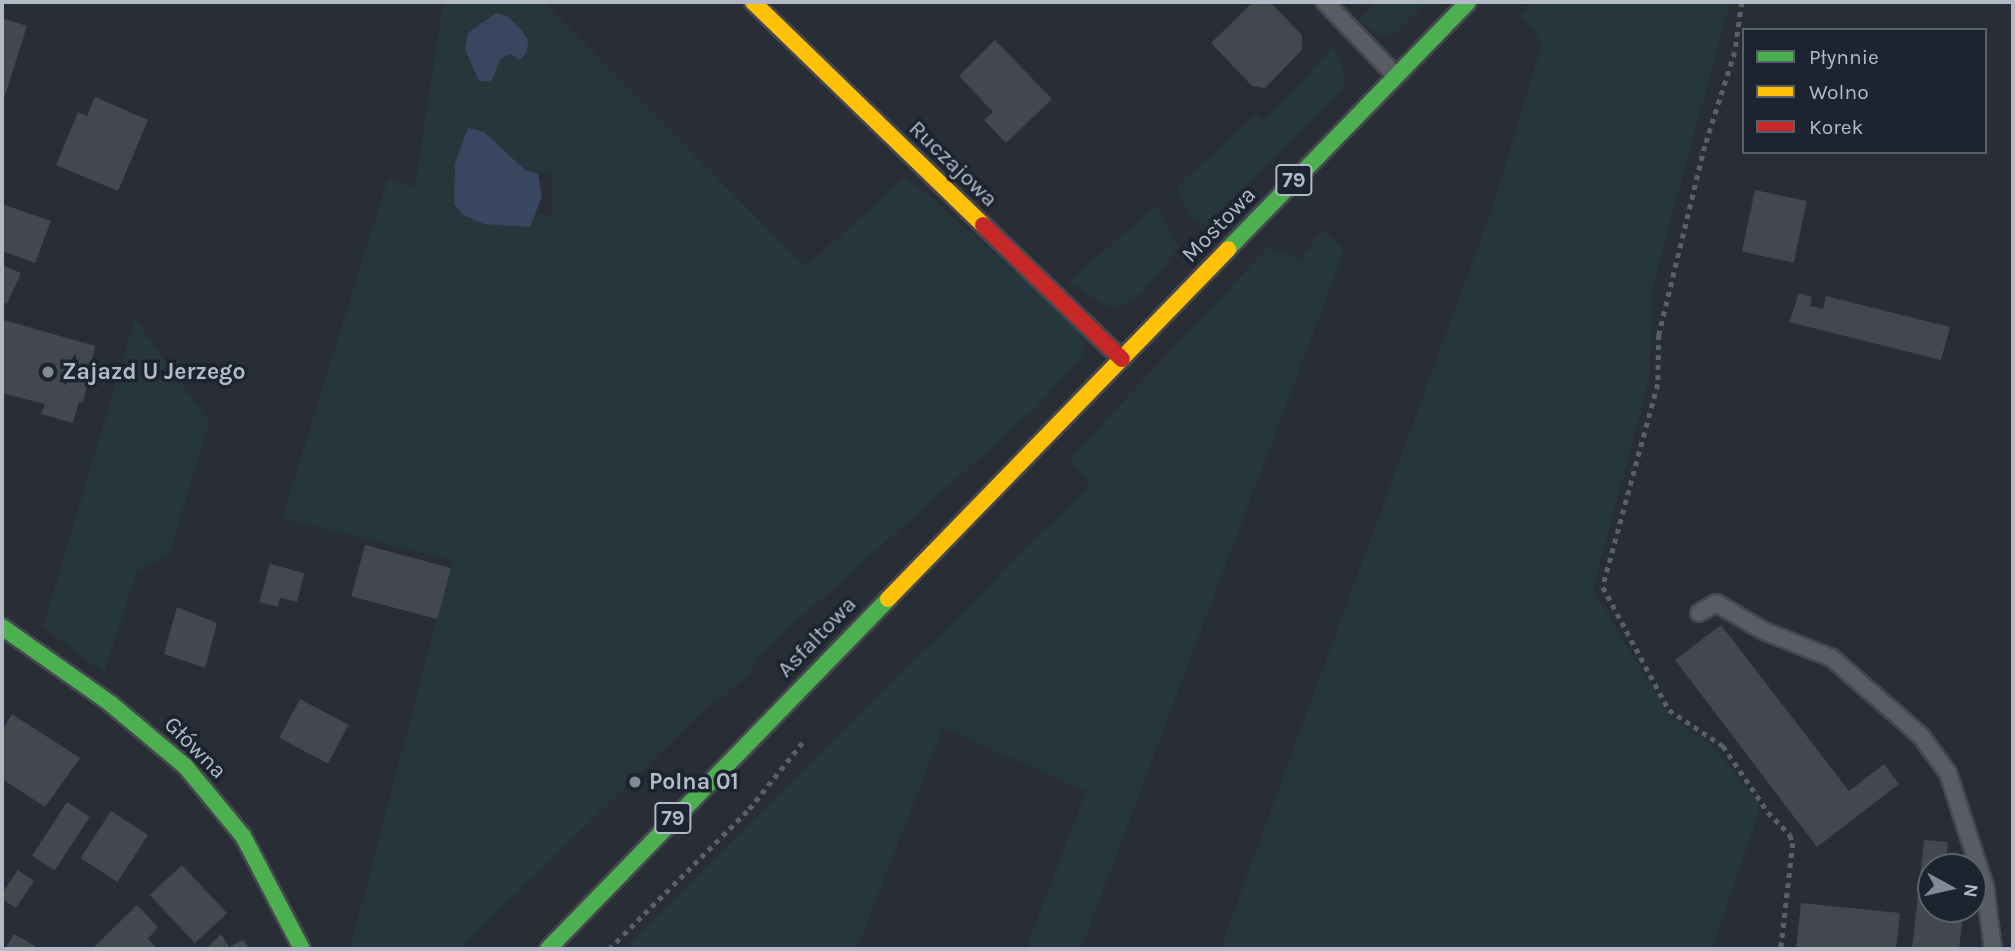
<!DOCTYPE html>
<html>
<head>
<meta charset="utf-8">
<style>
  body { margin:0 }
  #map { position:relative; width:2015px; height:951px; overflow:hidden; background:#292d35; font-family:Karla,sans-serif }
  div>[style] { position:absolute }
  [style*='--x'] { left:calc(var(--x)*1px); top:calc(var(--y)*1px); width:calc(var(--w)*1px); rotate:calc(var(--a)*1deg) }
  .green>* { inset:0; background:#26373b }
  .water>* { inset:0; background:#384660 }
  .building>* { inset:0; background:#43474e; transform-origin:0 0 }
  .path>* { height:4.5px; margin-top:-2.25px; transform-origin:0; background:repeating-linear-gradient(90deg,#5b6066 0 5px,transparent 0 10px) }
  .roads { filter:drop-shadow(2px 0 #45484e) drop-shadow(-2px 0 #45484e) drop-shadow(0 2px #45484e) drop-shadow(0 -2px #45484e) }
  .lane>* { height:16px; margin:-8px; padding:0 8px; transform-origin:8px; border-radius:8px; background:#585c63 }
  .fast>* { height:16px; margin:-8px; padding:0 8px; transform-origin:8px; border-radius:8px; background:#4caf50 }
  .slow>* { height:16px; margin:-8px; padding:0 8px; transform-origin:8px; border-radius:8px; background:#ffc107 }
  .jam>* { height:16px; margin:-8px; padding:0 8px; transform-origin:8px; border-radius:8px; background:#c62828 }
  .dots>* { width:19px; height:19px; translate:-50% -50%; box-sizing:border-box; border:4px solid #1c2430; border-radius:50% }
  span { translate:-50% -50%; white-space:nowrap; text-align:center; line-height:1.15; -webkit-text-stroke:7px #1c2430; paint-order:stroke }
  .shield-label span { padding:2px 5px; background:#1c2430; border:2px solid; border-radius:5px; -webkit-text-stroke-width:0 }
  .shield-label { font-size:21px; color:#b2b9c7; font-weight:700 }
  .street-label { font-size:23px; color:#b2b9c7 }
  .poi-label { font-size:23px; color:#b2b9c7; font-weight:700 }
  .left { translate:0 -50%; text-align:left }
  .frame { position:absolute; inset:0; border:4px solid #b2b9c7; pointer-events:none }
  .legend { position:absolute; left:1742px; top:28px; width:245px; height:126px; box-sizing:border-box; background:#1c2430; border:2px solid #58606c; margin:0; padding:9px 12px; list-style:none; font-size:21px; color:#b2b9c7 }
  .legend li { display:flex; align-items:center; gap:14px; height:35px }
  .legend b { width:35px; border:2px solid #58606c }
  .north { position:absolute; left:1917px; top:853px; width:70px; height:70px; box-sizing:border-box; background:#1c2430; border:2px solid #58606c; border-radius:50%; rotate:98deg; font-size:19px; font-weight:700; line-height:28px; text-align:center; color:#b2b9c7 }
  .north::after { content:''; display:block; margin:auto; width:24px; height:32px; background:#828894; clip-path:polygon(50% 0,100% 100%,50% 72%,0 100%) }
</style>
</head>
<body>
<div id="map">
  <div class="green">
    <div style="clip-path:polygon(evenodd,443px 2px,543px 2px,806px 267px,906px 176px,1087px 335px,1083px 354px,1038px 406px,762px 652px,750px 672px,719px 701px,715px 699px,460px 949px,350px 949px,452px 561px,282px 518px,388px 178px,415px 187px,443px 2px,509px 157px,526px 171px,551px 173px,553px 219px,538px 211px,530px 227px,509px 157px)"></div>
    <div style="clip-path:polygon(1376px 2px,1427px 2px,1393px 35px,1379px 36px,1359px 20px)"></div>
    <div style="clip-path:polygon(1531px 2px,1730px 2px,1653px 285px,1649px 379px,1593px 590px,1671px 718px,1715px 748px,1761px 806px,1712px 949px,1220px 949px,1494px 203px,1542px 43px,1520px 14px)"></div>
    <div style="clip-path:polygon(1333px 47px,1345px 74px,1344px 88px,1206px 224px,1190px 219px,1177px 186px,1256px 115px,1263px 122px)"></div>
    <div style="clip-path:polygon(1157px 205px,1178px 249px,1139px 296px,1119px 307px,1104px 305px,1068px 282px)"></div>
    <div style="clip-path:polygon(1323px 229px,1344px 251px,1081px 949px,1026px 949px,1086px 791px,943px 728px,857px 949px,624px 949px,1089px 485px,1070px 458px,1268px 247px,1300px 260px)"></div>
    <div style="clip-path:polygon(135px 319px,209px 422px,169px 555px,137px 571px,104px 673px,43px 627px)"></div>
  </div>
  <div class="water">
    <div style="clip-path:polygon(496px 13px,509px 17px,521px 30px,528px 40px,527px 52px,520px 60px,511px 54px,501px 58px,491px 82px,479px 81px,465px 49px,468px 33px)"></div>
    <div style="clip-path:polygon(468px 128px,484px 132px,526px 171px,538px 173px,542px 197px,530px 227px,484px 224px,463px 215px,454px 204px,455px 163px)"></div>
  </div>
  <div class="building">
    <div style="clip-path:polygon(1253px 2px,1270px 2px,1302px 35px,1302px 50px,1265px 88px,1252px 86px,1211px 43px)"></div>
    <div style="clip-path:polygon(2px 18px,27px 26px,4px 99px,2px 98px)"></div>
    <div style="clip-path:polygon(995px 40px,1052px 99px,1006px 143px,984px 120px,993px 112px,959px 76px)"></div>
    <div style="clip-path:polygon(95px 97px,148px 120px,118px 191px,56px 165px,78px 112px,87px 116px)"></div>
    <div style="left:1755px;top:190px;width:53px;height:63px;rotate:12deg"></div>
    <div style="clip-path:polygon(2px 204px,51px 221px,35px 263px,2px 251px)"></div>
    <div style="clip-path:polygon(2px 265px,21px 273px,7px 304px,2px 302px)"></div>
    <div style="clip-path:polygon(1799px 293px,1812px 297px,1810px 306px,1823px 309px,1826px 296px,1950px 327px,1941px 360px,1789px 322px)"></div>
    <div style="clip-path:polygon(4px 320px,95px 346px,83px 403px,79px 402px,73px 423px,41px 414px,45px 404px,2px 393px)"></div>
    <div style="left:365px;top:545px;width:89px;height:53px;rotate:15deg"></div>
    <div style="clip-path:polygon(270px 564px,304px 573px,297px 602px,280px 598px,278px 607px,259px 602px)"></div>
    <div style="clip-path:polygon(177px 607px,217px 623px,205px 668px,164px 654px)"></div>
    <div style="clip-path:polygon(1721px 625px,1849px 791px,1884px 764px,1899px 784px,1817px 847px,1675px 660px)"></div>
    <div style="left:300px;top:699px;width:55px;height:44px;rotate:28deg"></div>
    <div style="clip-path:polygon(12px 714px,80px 758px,45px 807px,2px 779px,2px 731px)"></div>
    <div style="left:67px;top:802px;width:27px;height:64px;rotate:33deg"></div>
    <div style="left:111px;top:811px;width:44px;height:56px;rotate:33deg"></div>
    <div style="clip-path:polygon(1924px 840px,1948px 842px,1946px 860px,1953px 867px,1931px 867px,1931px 909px,1964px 909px,1959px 949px,1912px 949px)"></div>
    <div style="left:182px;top:865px;width:66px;height:44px;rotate:47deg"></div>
    <div style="clip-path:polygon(18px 870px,34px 881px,16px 908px,2px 899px,2px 893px)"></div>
    <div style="clip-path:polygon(1801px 903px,1900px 913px,1896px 949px,1796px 949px)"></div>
    <div style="clip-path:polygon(137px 905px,158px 927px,148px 939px,158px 949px,92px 949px)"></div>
    <div style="clip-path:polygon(14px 934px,40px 949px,5px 949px)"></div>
    <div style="clip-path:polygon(221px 934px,229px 947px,243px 940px,250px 949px,206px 949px)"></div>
  </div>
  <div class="path">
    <div style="--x:1742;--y:2;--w:50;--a:98"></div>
    <div style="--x:1735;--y:52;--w:99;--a:107.7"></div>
    <div style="--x:1705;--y:146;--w:195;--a:103.7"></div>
    <div style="--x:1659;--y:335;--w:49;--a:91.2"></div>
    <div style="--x:1658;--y:384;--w:210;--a:105.2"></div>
    <div style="--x:1603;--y:587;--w:140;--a:61.8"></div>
    <div style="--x:1669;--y:710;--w:65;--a:33.7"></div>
    <div style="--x:1723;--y:746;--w:80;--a:55.7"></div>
    <div style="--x:1768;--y:812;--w:32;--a:46"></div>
    <div style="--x:1790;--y:835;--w:9;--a:69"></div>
    <div style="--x:1793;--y:843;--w:107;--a:96.5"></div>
    <div style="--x:609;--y:949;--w:198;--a:-45"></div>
    <div style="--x:749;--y:809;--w:85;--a:-51.2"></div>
  </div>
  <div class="roads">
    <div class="lane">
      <div style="--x:1325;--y:2;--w:101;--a:46.2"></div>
      <div style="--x:1699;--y:613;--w:20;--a:-30"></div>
      <div style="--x:1716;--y:603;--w:56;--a:30.3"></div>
      <div style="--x:1764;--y:631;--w:73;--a:21.7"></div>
      <div style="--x:1832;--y:658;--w:118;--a:41.2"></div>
      <div style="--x:1921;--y:736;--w:46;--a:53.9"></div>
      <div style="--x:1948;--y:773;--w:119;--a:71.9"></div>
      <div style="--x:1985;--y:886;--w:64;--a:82.8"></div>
    </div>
    <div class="fast">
      <div style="--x:1228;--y:249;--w:344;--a:-45.8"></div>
      <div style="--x:2;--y:627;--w:133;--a:35.2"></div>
      <div style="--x:111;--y:704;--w:97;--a:40"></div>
      <div style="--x:185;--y:766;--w:91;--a:50.4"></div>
      <div style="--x:243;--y:836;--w:127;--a:62.4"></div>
      <div style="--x:548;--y:949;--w:488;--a:-45.8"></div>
    </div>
    <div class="slow">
      <div style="--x:753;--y:2;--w:320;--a:44.1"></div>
      <div style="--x:888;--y:599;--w:488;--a:-45.8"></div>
    </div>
    <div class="jam">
      <div style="--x:983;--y:225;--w:193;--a:44"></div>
    </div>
  </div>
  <div class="dots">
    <div style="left:48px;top:372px;background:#828894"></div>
    <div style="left:635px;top:782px;background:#828894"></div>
  </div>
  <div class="shield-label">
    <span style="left:1294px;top:180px">79</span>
    <span style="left:673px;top:818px">79</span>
  </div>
  <div class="street-label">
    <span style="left:953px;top:164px;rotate:44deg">Ruczajowa</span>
    <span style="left:1219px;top:225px;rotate:-46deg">Mostowa</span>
    <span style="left:817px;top:637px;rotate:-46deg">Asfaltowa</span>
    <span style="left:195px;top:748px;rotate:45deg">Główna</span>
  </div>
  <div class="poi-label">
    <span class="left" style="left:62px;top:372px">Zajazd U Jerzego</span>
    <span class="left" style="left:649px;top:782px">Polna 01</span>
  </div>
  <div class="frame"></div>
  <ul class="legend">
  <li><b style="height:9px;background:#4caf50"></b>Płynnie</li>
  <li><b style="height:9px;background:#ffc107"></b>Wolno</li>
  <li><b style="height:9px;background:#c62828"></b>Korek</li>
  </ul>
  <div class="north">N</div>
</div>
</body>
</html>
